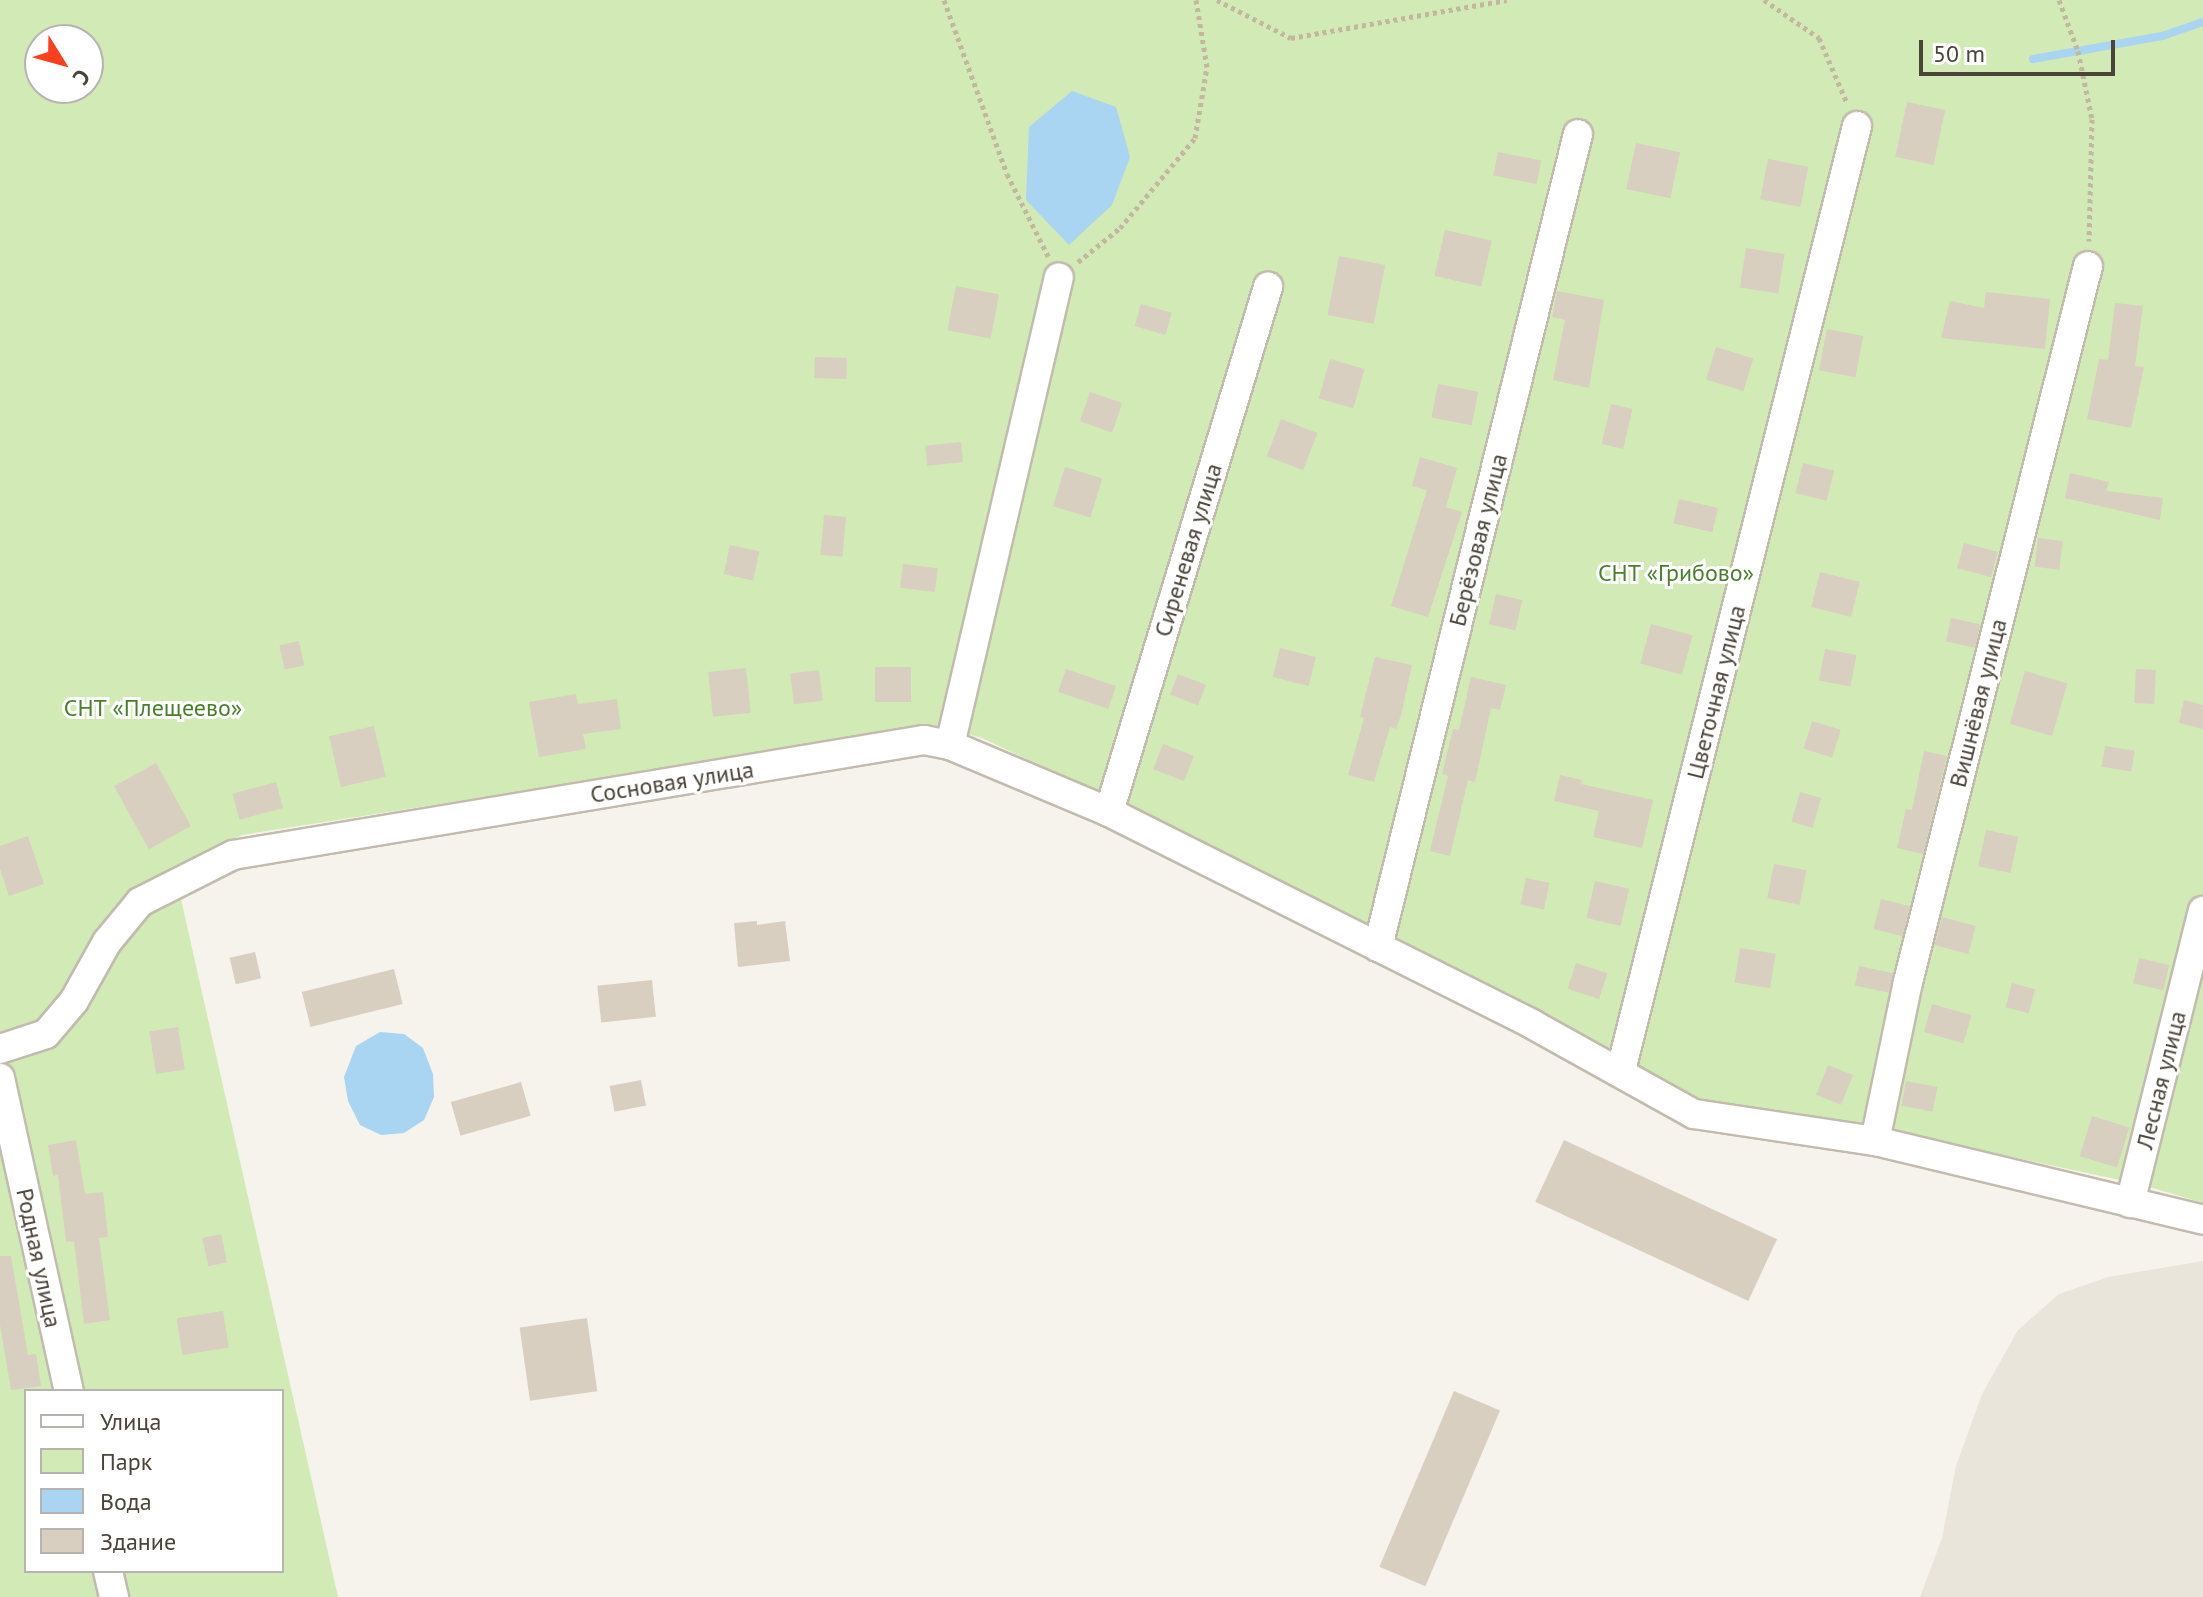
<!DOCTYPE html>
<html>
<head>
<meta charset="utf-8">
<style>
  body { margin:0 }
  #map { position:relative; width:2203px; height:1597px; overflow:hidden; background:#f6f3ec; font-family:"PT Sans",sans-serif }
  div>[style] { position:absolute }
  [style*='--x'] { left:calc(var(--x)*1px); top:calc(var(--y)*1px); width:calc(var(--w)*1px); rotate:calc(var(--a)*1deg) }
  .residential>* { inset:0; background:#eae5da }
  .green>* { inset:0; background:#d2eab5 }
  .water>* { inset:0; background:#a9d4f2 }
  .stream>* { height:8px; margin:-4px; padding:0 4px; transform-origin:4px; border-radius:4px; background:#a9d4f2 }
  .building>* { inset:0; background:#d8cfc1; transform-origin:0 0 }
  .path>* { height:5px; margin-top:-2.5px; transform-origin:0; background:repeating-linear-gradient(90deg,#c4b79f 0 4px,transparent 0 8px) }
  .roads { filter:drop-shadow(2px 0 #c2bbae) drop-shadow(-2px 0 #c2bbae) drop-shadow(0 2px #c2bbae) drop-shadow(0 -2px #c2bbae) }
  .minor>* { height:28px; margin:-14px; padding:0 14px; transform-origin:14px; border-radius:14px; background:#fff }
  span { translate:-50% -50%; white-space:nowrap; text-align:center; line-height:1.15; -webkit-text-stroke:6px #fff; paint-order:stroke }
  .street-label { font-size:24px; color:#4b4439 }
  .park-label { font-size:24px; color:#4a7f2a }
  .legend { position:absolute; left:24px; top:1389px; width:260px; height:184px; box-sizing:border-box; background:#fff; border:2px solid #b7b4b0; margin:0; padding:10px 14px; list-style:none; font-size:24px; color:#4b4439 }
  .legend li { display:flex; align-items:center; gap:16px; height:40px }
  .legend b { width:40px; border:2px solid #b7b4b0 }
  .north { position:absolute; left:24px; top:24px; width:80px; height:80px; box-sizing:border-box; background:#fff; border:2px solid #b7b4b0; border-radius:50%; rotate:127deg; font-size:22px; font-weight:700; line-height:32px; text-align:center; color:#4b4439 }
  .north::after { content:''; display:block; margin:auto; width:28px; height:36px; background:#fc3f1d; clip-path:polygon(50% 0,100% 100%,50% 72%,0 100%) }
  .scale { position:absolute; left:1919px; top:40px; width:196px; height:36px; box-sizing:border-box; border:4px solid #4b4439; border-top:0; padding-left:10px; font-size:24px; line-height:28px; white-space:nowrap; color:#4b4439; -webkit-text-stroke:6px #fff; paint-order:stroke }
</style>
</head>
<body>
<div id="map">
  <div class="residential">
    <div style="clip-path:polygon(2203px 1261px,2203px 1597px,1920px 1597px,1942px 1538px,1956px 1466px,1982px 1394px,2018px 1330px,2059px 1294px,2108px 1277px)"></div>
  </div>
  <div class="green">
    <div style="clip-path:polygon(evenodd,0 0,2203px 0,2203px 1203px,2143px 1185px,1863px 1125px,1698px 1103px,1103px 795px,982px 738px,939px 726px,242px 835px,174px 868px,338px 1597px,0 1597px,0 0,40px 40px,88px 40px,88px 88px,40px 88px,40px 40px,0 0,26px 1391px,282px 1391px,282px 1571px,26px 1571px,26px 1391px)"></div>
  </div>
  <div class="water">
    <div style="clip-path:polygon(1072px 91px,1116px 107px,1130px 157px,1112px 205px,1069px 245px,1026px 200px,1029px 127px)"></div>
    <div style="clip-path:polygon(380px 1032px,404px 1034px,423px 1048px,433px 1074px,434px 1097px,424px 1120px,404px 1133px,381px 1135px,360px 1125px,348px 1101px,344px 1077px,356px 1046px)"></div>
  </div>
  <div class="stream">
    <div style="--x:2033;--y:59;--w:131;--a:-10.1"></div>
    <div style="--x:2162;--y:36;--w:43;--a:-18.9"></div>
  </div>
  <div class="building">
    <div style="left:1907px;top:102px;width:39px;height:56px;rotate:12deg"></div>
    <div style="left:1636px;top:143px;width:45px;height:47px;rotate:12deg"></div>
    <div style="left:1498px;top:152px;width:44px;height:24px;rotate:11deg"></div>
    <div style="left:1768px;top:159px;width:41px;height:41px;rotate:11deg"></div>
    <div style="left:1445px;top:230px;width:48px;height:47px;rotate:13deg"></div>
    <div style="left:1746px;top:248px;width:39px;height:40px;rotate:9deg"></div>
    <div style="left:1339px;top:256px;width:47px;height:60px;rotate:11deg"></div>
    <div style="left:956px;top:286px;width:44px;height:45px;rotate:11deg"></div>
    <div style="clip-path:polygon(1557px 291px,1604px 300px,1589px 388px,1553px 380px,1565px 320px,1552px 317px)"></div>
    <div style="clip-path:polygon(1986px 292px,2050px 299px,2045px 349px,1941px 338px,1950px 301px,1984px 308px)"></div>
    <div style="clip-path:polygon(2115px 303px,2143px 306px,2135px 366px,2144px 367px,2131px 428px,2087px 419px,2099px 359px,2108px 360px)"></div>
    <div style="left:1141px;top:304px;width:32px;height:23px;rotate:16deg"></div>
    <div style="left:1827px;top:329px;width:37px;height:42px;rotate:11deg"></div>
    <div style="left:1716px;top:347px;width:39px;height:34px;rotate:17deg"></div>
    <div style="left:815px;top:357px;width:32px;height:21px;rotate:2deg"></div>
    <div style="left:1330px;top:359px;width:36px;height:41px;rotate:16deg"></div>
    <div style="left:1438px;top:384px;width:41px;height:34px;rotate:11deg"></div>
    <div style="left:1090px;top:392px;width:34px;height:31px;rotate:19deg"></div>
    <div style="left:1611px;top:404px;width:22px;height:41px;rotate:13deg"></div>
    <div style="left:1281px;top:419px;width:39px;height:40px;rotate:21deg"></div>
    <div style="left:961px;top:442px;width:20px;height:36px;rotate:84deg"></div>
    <div style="clip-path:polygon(1420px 457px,1457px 468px,1446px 507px,1462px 512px,1428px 617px,1391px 606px,1427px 490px,1412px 486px)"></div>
    <div style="left:1803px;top:463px;width:32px;height:31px;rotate:14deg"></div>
    <div style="left:1065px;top:467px;width:39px;height:41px;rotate:17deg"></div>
    <div style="clip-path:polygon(2070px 473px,2109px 482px,2106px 491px,2163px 498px,2160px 520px,2065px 498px)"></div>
    <div style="left:1679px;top:499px;width:40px;height:25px;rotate:13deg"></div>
    <div style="left:824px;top:515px;width:22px;height:40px;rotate:5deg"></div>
    <div style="left:2038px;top:538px;width:25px;height:29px;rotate:7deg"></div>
    <div style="left:1964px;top:543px;width:35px;height:26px;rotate:15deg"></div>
    <div style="left:730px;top:545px;width:30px;height:30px;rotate:12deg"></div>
    <div style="left:903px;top:564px;width:35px;height:24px;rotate:7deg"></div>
    <div style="left:1820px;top:572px;width:41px;height:36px;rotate:14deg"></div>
    <div style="left:1496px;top:594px;width:27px;height:31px;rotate:13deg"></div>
    <div style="left:1951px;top:618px;width:30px;height:24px;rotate:12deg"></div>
    <div style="left:1651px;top:624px;width:43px;height:41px;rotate:15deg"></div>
    <div style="left:299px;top:641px;width:25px;height:20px;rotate:78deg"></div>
    <div style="left:1280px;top:648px;width:37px;height:30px;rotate:14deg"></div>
    <div style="left:1825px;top:649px;width:32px;height:32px;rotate:11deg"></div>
    <div style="clip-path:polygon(1375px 657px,1412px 665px,1401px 715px,1396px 729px,1390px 727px,1374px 782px,1348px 775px,1364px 718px,1360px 717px)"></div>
    <div style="left:875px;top:667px;width:36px;height:35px"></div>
    <div style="left:746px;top:668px;width:45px;height:38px;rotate:84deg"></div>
    <div style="left:1066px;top:669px;width:53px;height:24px;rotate:19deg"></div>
    <div style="left:2136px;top:669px;width:20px;height:34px;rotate:3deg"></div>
    <div style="left:819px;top:670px;width:31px;height:29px;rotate:83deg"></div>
    <div style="left:2025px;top:671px;width:44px;height:55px;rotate:16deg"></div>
    <div style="left:1178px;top:674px;width:30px;height:22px;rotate:21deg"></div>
    <div style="clip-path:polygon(1471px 677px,1506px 685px,1500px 710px,1491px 708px,1475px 782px,1468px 780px,1450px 856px,1430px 851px,1448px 776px,1442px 774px,1453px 729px,1459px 730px)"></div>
    <div style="clip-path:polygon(576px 694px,578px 704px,617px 699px,621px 729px,583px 734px,586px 749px,539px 757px,529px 702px)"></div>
    <div style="clip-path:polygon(2184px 700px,2203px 705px,2203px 729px,2179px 723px)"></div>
    <div style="left:1812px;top:721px;width:30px;height:29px;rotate:17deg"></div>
    <div style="left:374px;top:726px;width:52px;height:46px;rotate:77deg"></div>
    <div style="left:1163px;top:744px;width:33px;height:27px;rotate:21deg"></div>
    <div style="left:2105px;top:746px;width:30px;height:21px;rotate:9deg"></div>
    <div style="clip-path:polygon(1924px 751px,1947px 756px,1923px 854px,1897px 848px,1906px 809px,1912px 810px)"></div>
    <div style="left:156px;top:763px;width:72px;height:48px;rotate:61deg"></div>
    <div style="clip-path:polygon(1560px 775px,1582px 780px,1581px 784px,1653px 800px,1642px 848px,1593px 837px,1599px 811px,1554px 801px)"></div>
    <div style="left:276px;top:782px;width:27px;height:45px;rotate:75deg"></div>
    <div style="left:1800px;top:792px;width:22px;height:31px;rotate:16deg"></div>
    <div style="left:1986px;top:830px;width:33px;height:37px;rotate:12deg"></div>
    <div style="clip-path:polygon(28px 836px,44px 884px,9px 896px,0 869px,0 846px)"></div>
    <div style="left:1774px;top:864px;width:33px;height:35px;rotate:11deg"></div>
    <div style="left:1526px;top:878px;width:24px;height:27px;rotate:12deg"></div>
    <div style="left:1595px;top:881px;width:35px;height:38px;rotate:13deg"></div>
    <div style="left:1881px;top:899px;width:30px;height:31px;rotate:14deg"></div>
    <div style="left:1942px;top:917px;width:35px;height:29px;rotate:15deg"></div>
    <div style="clip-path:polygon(757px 921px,757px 925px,785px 921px,790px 961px,738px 967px,734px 923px)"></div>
    <div style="left:1740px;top:948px;width:36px;height:35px;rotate:9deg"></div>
    <div style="left:255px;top:952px;width:27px;height:26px;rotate:77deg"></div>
    <div style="left:2139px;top:958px;width:31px;height:26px;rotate:13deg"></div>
    <div style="left:1576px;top:963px;width:33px;height:27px;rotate:18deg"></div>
    <div style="left:1859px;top:966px;width:35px;height:20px;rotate:12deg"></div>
    <div style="left:394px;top:969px;width:36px;height:95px;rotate:76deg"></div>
    <div style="left:652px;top:980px;width:37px;height:55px;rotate:84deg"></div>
    <div style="left:2012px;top:983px;width:24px;height:25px;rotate:15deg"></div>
    <div style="left:1932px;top:1004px;width:41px;height:29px;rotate:16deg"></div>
    <div style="left:178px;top:1027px;width:43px;height:29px;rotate:81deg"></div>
    <div style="left:1828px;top:1065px;width:27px;height:32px;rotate:22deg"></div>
    <div style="left:641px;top:1080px;width:26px;height:32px;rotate:79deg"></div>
    <div style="left:1906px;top:1081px;width:32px;height:25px;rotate:11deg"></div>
    <div style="left:521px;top:1082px;width:35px;height:73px;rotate:74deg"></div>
    <div style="left:2092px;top:1116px;width:39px;height:42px;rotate:17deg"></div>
    <div style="clip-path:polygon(76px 1140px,85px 1194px,103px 1192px,108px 1237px,99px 1238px,110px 1320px,84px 1324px,74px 1241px,66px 1242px,58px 1175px,53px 1176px,48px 1145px)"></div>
    <div style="left:1564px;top:1140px;width:235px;height:68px;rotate:25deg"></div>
    <div style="left:221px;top:1234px;width:29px;height:19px;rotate:78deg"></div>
    <div style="clip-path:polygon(0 1256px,11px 1256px,28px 1355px,36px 1354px,41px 1386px,11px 1390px,0 1325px)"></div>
    <div style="left:223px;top:1311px;width:37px;height:47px;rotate:81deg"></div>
    <div style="left:587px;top:1318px;width:74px;height:68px;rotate:82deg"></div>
    <div style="left:1454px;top:1391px;width:50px;height:191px;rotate:23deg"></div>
  </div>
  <div class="path">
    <div style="--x:944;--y:0;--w:185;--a:70.1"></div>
    <div style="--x:1007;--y:174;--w:92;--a:63.4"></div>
    <div style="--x:1217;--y:0;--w:83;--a:27.2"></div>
    <div style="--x:1291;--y:38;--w:219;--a:-10"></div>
    <div style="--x:1764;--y:0;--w:67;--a:34.6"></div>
    <div style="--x:1819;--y:38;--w:71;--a:66.7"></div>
    <div style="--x:2059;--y:0;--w:54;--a:69.6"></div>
    <div style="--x:2078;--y:51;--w:69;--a:78.4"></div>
    <div style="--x:2092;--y:119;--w:122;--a:91.4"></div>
    <div style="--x:1078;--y:262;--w:54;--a:-39"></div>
    <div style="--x:1120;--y:228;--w:117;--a:-50.2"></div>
    <div style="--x:1195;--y:138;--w:72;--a:-80.4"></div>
    <div style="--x:1207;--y:67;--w:68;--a:-99.3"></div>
  </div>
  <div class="roads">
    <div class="minor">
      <div style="--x:950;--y:745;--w:480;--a:-76.9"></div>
      <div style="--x:1109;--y:812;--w:549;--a:-73.15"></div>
      <div style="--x:1378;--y:947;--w:837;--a:-76.18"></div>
      <div style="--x:0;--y:1049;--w:48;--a:-18.1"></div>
      <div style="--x:46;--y:1034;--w:43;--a:-49.7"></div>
      <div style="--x:74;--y:1001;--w:68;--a:-60.8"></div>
      <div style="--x:107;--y:942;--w:52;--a:-50.5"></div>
      <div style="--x:140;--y:902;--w:104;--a:-26.8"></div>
      <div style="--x:233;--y:855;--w:701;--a:-9.45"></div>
      <div style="--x:924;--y:740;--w:26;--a:11"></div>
      <div style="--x:950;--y:745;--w:173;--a:22.8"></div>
      <div style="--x:1109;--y:812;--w:473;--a:26.6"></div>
      <div style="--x:1532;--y:1024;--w:185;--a:29.1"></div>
      <div style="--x:1694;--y:1114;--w:183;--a:8.5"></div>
      <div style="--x:1875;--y:1141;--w:337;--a:13.5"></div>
      <div style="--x:1621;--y:1070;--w:973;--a:-75.96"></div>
      <div style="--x:0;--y:1078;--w:321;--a:77.6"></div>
      <div style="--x:1875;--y:1141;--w:162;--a:-78.3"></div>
      <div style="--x:1908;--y:982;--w:738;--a:-75.89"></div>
      <div style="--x:2130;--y:1203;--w:301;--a:-76"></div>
      <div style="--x:108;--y:1571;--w:27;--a:77"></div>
    </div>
  </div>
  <div class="street-label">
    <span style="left:1478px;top:540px;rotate:-76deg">Берёзовая улица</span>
    <span style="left:1188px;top:550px;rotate:-73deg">Сиреневая улица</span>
    <span style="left:1716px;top:692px;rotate:-76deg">Цветочная улица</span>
    <span style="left:1978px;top:703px;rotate:-76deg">Вишнёвая улица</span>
    <span style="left:672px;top:782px;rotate:-9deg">Сосновая улица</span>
    <span style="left:2161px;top:1080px;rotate:-76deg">Лесная улица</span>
    <span style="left:39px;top:1258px;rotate:78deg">Родная улица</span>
  </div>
  <div class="park-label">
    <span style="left:1676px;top:573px">СНТ «Грибово»</span>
    <span style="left:153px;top:708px">СНТ «Плещеево»</span>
  </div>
  <ul class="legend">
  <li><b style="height:10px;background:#fff"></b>Улица</li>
  <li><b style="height:22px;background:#d2eab5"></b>Парк</li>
  <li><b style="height:22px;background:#a9d4f2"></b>Вода</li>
  <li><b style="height:22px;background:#d8cfc1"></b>Здание</li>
  </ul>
  <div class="north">С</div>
  <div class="scale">50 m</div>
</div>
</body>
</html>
